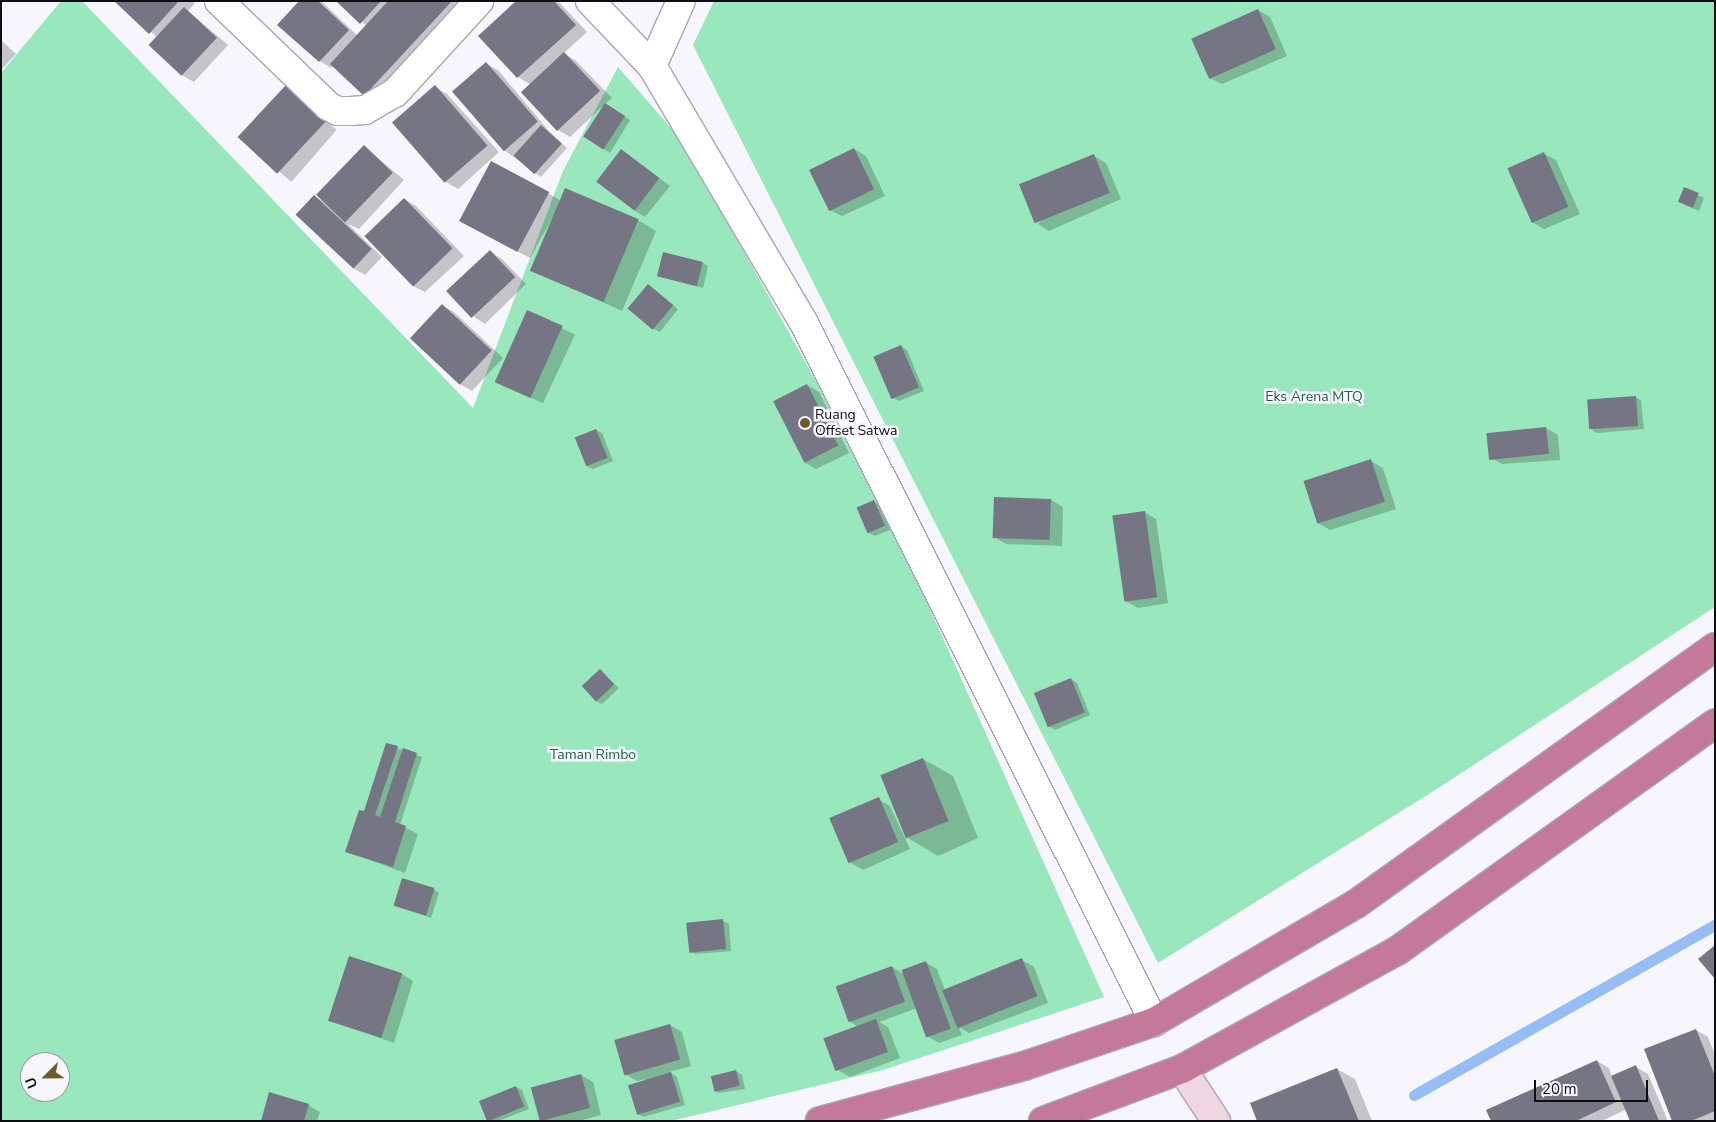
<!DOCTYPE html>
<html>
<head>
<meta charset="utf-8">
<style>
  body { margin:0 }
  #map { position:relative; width:1716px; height:1122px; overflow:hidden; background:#f6f6fc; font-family:"Nunito Sans",sans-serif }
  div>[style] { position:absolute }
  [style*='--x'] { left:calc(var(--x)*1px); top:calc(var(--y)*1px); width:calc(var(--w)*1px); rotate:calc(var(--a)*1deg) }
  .green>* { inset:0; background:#99e7bc }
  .shadow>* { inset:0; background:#0003; transform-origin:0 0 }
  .stream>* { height:11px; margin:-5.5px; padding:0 5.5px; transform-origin:5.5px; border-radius:5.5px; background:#96bdf4 }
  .building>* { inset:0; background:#767583; transform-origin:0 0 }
  .roads { filter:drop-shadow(1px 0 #a9a7b7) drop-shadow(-1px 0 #a9a7b7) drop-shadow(0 1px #a9a7b7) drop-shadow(0 -1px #a9a7b7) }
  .street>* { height:28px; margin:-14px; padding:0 14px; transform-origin:14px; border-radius:14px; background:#fff }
  .secondary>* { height:28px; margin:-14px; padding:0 14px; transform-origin:14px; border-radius:14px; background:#eed7e0 }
  .highway>* { height:28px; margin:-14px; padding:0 14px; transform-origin:14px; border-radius:14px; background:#c57999 }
  .dots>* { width:14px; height:14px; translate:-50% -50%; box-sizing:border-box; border:2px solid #f6f6fc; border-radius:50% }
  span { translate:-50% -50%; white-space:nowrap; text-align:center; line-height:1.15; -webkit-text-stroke:5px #f6f6fc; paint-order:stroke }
  .park-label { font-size:14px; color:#1f6243 }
  .poi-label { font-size:14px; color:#0e0d12 }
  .left { translate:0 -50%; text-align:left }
  .frame { position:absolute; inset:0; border:2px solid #0e0d12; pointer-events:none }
  .north { position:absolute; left:20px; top:1052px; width:50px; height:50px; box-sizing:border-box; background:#f6f6fc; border:1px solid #99999e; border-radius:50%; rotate:247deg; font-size:14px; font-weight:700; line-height:20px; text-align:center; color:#0e0d12 }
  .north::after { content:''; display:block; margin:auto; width:18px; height:22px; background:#6b5c29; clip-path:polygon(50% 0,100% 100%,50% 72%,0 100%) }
  .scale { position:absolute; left:1534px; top:1080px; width:114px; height:22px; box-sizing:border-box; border:2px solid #0e0d12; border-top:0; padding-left:6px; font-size:15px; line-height:18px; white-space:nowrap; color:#0e0d12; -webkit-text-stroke:4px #f6f6fc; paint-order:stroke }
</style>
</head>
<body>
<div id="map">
  <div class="green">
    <div style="clip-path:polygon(evenodd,61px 1px,82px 1px,473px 408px,563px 171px,618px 67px,683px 142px,877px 491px,1104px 997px,883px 1070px,671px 1121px,1px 1121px,1px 73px,61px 1px,30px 1062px,60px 1062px,60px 1092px,30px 1092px,30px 1062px)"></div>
    <div style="clip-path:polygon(714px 1px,1715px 1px,1715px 607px,1440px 787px,1158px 963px,693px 45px)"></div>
  </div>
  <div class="shadow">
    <div style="clip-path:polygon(115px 1px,192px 1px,195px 3px,188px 11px,228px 45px,194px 82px,182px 75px,158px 38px)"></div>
    <div style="clip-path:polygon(301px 1px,321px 1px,358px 36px,367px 26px,338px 1px,479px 1px,382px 105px,365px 95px,334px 66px,331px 68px,320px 61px,279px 24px)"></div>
    <div style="clip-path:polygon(518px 1px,558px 1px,587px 32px,564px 53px,576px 61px,612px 98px,605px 104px,630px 120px,610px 153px,585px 137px,603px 106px,570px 137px,558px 130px,523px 93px,531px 85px,518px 77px,480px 36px)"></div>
    <div style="clip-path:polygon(1258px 10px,1270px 17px,1287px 56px,1222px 84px,1210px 78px,1193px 38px)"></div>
    <div style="clip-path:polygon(1px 40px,16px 54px,1px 70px)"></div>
    <div style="clip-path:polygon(486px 64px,498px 70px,548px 130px,567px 148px,541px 177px,504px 150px)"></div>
    <div style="left:286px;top:86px;width:67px;height:69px;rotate:41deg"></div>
    <div style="clip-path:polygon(435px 87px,447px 94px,499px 152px,458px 189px,446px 182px)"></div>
    <div style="clip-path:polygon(364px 146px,404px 180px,359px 229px,348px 224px,382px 257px,365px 275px,353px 268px,314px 196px,325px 202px)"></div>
    <div style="clip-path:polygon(854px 149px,866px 156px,885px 196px,842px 216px,830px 210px,811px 170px)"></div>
    <div style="clip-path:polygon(621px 150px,670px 186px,645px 217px,634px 210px)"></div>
    <div style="clip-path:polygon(1544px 154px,1556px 160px,1580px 214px,1544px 229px,1532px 222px)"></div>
    <div style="clip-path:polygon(1094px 156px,1106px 163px,1121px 199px,1049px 231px,1038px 224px)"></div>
    <div style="clip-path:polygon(1685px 189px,1704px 198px,1699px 211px,1685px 205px)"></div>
    <div style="clip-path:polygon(548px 193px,561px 201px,638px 220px,656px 231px,622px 311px,533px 270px,559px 206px,530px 258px,473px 228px)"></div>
    <div style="clip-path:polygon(404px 199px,416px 206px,464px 256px,425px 292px,413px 286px)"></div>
    <div style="clip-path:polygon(490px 252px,502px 259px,526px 284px,485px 324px,474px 317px)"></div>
    <div style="clip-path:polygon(703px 263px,708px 266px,703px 288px,659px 276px)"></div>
    <div style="clip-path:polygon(654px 289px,678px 309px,660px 332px,654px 329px)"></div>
    <div style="clip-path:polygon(443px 306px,454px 312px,503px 358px,472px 391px,460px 384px)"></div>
    <div style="left:527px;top:312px;width:53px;height:76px;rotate:25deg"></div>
    <div style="clip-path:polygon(901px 346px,907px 350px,924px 391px,899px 401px,893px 398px)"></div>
    <div style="clip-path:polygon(807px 385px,819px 392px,849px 453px,816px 469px,804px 462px)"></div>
    <div style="clip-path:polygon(1635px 397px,1641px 400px,1644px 429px,1597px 433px,1592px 430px)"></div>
    <div style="clip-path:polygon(1546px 428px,1558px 435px,1560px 460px,1502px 464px,1490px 457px)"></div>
    <div style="clip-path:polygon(596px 430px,602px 433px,613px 461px,593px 469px,587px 466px)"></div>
    <div style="clip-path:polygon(1371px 461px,1383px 468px,1396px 509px,1330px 530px,1318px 523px)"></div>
    <div style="clip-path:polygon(995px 498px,1051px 500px,1063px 507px,1062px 546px,1006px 544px,994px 537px)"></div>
    <div style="clip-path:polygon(874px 502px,880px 505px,890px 530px,875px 536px,869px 533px)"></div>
    <div style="clip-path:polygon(1144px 512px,1156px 519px,1168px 603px,1138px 608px,1126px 601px)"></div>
    <div style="clip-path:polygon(600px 671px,619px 688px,602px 704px,596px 701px)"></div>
    <div style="clip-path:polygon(1071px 679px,1077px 683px,1090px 715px,1055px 730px,1049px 726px)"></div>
    <div style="clip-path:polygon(397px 748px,422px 757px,400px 825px,418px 834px,405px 873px,346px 851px,370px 815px)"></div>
    <div style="clip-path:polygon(923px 759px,953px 776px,978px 838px,938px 856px,908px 838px)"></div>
    <div style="clip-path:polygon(878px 799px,890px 806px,910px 849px,863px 870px,851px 863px)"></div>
    <div style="clip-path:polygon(433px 889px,439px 893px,431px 918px,394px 904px)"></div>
    <div style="clip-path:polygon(723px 921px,729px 924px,731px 951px,695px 954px,690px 951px)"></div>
    <div style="clip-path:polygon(1022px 960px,1034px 967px,1048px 1003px,969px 1033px,959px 1027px,962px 1035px,939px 1043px,927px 1036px,917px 1008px,879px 1022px,888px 1027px,900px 1058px,850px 1077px,838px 1070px,858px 1027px,849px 1021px,892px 967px,905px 975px,925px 962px,937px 969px,945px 990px)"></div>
    <div style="clip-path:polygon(402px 974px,413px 981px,394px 1043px,331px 1020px)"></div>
    <div style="clip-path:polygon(670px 1025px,682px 1032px,691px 1066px,669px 1072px,677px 1077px,685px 1105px,643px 1117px,638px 1114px,645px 1079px,637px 1081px,625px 1074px)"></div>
    <div style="clip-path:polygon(1696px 1030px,1708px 1037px,1715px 1055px,1715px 1121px,1674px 1121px)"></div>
    <div style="clip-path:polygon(1597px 1061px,1609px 1068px,1612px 1077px,1636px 1067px,1648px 1074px,1668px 1121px,1631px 1121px,1627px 1109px,1602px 1121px,1492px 1121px)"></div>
    <div style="clip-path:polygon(1337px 1069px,1355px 1079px,1372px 1121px,1259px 1121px)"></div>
    <div style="clip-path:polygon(736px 1071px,742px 1075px,745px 1089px,719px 1093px,713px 1090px)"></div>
    <div style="clip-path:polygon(581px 1075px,593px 1082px,601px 1115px,579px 1121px,541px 1121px,532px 1088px)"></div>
    <div style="clip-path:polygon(516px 1087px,522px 1090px,529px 1109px,498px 1121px,487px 1119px)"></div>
    <div style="clip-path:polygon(308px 1105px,320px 1112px,317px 1121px,262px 1121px)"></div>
  </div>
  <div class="stream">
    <div style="--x:1414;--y:1095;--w:346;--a:-29.5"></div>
  </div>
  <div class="building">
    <div style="clip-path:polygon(114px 1px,179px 1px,149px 34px)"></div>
    <div style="clip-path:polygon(299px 1px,318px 1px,349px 30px,319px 62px,277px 25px)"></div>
    <div style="clip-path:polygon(336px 1px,381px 1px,360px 24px)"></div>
    <div style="clip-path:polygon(388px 1px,452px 1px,364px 96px,330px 64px)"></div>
    <div style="clip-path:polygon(516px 1px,554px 1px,576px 25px,517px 78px,478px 36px)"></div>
    <div style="left:184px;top:7px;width:45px;height:52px;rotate:43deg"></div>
    <div style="left:1258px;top:9px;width:44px;height:73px;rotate:66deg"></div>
    <div style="left:564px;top:52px;width:53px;height:59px;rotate:47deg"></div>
    <div style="left:486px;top:62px;width:79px;height:45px;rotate:49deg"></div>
    <div style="left:286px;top:85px;width:54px;height:71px;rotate:43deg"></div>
    <div style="left:435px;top:85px;width:80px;height:57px;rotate:49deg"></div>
    <div style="left:605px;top:103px;width:24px;height:40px;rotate:33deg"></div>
    <div style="left:541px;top:125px;width:28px;height:41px;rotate:42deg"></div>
    <div style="left:364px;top:145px;width:40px;height:69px;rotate:44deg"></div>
    <div style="left:854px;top:148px;width:46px;height:50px;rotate:64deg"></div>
    <div style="left:621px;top:149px;width:48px;height:41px;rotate:37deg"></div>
    <div style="left:1544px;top:152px;width:60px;height:40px;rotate:66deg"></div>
    <div style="left:1094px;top:154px;width:42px;height:81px;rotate:68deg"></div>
    <div style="left:491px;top:161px;width:66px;height:68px;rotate:28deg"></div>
    <div style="left:1684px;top:187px;width:16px;height:16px;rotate:22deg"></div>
    <div style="left:565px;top:188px;width:80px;height:90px;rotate:23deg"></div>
    <div style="left:314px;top:195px;width:79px;height:27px;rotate:43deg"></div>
    <div style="left:404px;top:198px;width:70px;height:55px;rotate:46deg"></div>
    <div style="left:490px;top:250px;width:37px;height:60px;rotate:47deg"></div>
    <div style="left:663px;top:252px;width:41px;height:25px;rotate:14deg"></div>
    <div style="left:648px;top:284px;width:33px;height:32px;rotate:40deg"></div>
    <div style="left:442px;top:304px;width:68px;height:47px;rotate:43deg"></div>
    <div style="left:527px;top:310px;width:39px;height:79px;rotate:24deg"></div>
    <div style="left:901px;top:345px;width:46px;height:30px;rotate:67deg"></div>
    <div style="left:807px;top:384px;width:69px;height:38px;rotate:63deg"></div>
    <div style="left:1636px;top:396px;width:30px;height:49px;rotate:86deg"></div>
    <div style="left:1546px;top:427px;width:27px;height:60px;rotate:84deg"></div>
    <div style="left:596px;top:429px;width:31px;height:23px;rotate:68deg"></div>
    <div style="left:1371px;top:459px;width:45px;height:71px;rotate:72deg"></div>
    <div style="left:994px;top:497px;width:57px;height:41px;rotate:2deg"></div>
    <div style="left:874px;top:500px;width:28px;height:19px;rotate:67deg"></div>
    <div style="left:1145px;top:511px;width:87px;height:33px;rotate:82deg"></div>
    <div style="left:600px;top:669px;width:21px;height:25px;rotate:47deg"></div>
    <div style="left:1071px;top:678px;width:37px;height:40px;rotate:68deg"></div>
    <div style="clip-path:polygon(386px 743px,398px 746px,375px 815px,380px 817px,403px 748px,417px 753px,395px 822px,406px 826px,393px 867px,345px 852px,359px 810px,364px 811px)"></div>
    <div style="left:923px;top:758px;width:68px;height:46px;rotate:68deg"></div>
    <div style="left:879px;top:797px;width:49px;height:54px;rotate:67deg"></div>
    <div style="left:402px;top:878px;width:34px;height:29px;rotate:17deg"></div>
    <div style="left:723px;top:919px;width:30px;height:37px;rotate:84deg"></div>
    <div style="clip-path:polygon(1715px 945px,1715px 979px,1698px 959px)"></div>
    <div style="left:349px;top:956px;width:56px;height:68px;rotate:18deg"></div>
    <div style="left:1022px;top:958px;width:41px;height:86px;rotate:68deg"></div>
    <div style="left:926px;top:961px;width:72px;height:26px;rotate:70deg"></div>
    <div style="left:892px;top:966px;width:38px;height:60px;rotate:70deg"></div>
    <div style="left:876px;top:1019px;width:35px;height:56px;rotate:70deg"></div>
    <div style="left:670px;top:1024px;width:37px;height:58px;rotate:74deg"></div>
    <div style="clip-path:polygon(1696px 1029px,1715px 1076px,1715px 1111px,1691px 1121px,1672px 1121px,1644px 1049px)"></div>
    <div style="clip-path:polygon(1597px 1060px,1616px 1102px,1576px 1121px,1491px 1121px,1486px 1110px)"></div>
    <div style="clip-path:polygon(1636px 1065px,1659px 1121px,1630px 1121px,1611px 1076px)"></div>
    <div style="clip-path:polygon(1337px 1068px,1359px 1121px,1257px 1121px,1250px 1103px)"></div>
    <div style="left:736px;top:1070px;width:16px;height:26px;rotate:76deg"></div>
    <div style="left:671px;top:1072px;width:31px;height:45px;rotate:73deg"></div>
    <div style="left:581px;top:1074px;width:35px;height:52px;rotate:75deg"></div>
    <div style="left:516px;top:1086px;width:22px;height:40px;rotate:68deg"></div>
    <div style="clip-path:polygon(269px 1092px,309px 1104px,304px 1121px,261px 1121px)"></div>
  </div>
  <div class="roads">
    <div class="street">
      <div style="--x:219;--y:1;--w:151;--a:43.9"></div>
      <div style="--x:328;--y:106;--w:11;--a:27"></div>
      <div style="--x:338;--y:111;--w:12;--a:0"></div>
      <div style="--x:350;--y:111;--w:15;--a:-4"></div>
      <div style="--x:365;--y:110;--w:34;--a:-30"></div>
      <div style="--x:395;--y:93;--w:125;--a:-47.6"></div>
      <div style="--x:590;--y:1;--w:90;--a:46.4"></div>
      <div style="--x:652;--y:66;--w:299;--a:59.4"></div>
      <div style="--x:804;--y:323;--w:782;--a:63.4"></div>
      <div style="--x:652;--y:66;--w:71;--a:-66"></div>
    </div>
    <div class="secondary">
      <div style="--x:1182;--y:1069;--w:62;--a:56.8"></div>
    </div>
    <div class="highway">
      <div style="--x:820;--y:1121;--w:211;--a:-15.1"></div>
      <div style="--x:1024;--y:1066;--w:137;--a:-18.7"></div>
      <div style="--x:1154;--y:1022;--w:234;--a:-30.3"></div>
      <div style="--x:1356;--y:904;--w:442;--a:-35.6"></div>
      <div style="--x:1043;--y:1121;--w:148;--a:-20.5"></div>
      <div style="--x:1182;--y:1069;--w:245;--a:-28.8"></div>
      <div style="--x:1397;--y:951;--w:391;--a:-35.6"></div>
    </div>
  </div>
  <div class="dots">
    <div style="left:805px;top:423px;background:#6b5c29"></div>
  </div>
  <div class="park-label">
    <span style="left:1314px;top:397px">Eks Arena MTQ</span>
    <span style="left:593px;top:755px">Taman Rimbo</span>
  </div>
  <div class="poi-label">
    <span class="left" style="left:815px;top:423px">Ruang<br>Offset Satwa</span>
  </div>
  <div class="frame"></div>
  <div class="north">U</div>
  <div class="scale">20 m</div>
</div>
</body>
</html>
